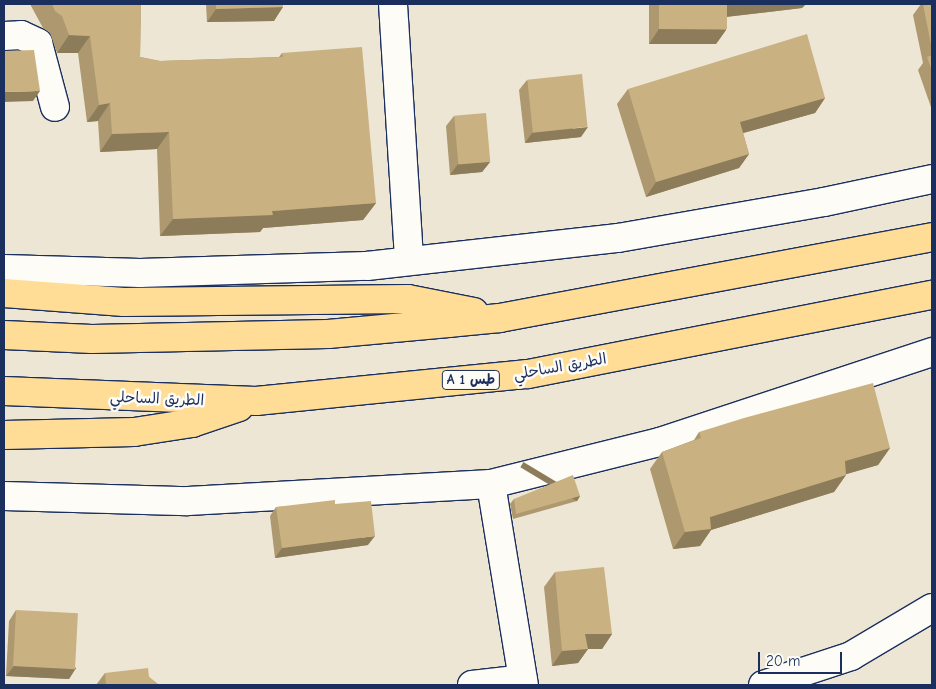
<!DOCTYPE html>
<html>
<head>
<meta charset="utf-8">
<style>
  body { margin:0 }
  #map { position:relative; width:936px; height:689px; overflow:hidden; background:#ede6d4; font-family:"Comic Neue","Playpen Sans Arabic",sans-serif }
  div>[style] { position:absolute }
  [style*='--x'] { left:calc(var(--x)*1px); top:calc(var(--y)*1px); width:calc(var(--w)*1px); rotate:calc(var(--a)*1deg) }
  .roads { filter:drop-shadow(1px 0 #1b2f5e) drop-shadow(-1px 0 #1b2f5e) drop-shadow(0 1px #1b2f5e) drop-shadow(0 -1px #1b2f5e) }
  .minor>* { height:28px; margin:-14px; padding:0 14px; transform-origin:14px; border-radius:14px; background:#fdfcf7 }
  .trunk>* { height:28px; margin:-14px; padding:0 14px; transform-origin:14px; border-radius:14px; background:#ffdd96 }
  .wall>* { inset:0; background:#ad986f }
  .shaded-wall>* { inset:0; background:#8d7c5a; transform-origin:0 0 }
  .building>* { inset:0; background:#c9b181; transform-origin:0 0 }
  span { translate:-50% -50%; white-space:nowrap; text-align:center; line-height:1.15; -webkit-text-stroke:5px #fdfcf7; paint-order:stroke }
  .shield-label span { padding:1px 4px; background:#fdfcf7; border:1px solid; border-radius:4px; -webkit-text-stroke-width:0 }
  .shield-label { font-size:14px; color:#1b2f5e; font-weight:700 }
  .street-label { font-size:15px; color:#1b2f5e }
  .frame { position:absolute; inset:0; border:5px solid #1b2f5e; pointer-events:none }
  .scale { position:absolute; left:758px; top:652px; width:84px; height:22px; box-sizing:border-box; border:2px solid #1b2f5e; border-top:0; padding-left:6px; font-size:15px; line-height:18px; white-space:nowrap; color:#1b2f5e; -webkit-text-stroke:4px #fdfcf7; paint-order:stroke }
</style>
</head>
<body>
<div id="map">
  <div class="roads">
    <div class="minor">
      <div style="--x:393;--y:4;--w:257;--a:86.4"></div>
      <div style="--x:4;--y:36;--w:17;--a:-3"></div>
      <div style="--x:21;--y:35;--w:19;--a:25"></div>
      <div style="--x:38;--y:43;--w:66;--a:75.1"></div>
      <div style="--x:4;--y:269;--w:136;--a:1.7"></div>
      <div style="--x:140;--y:273;--w:227;--a:-1.8"></div>
      <div style="--x:367;--y:266;--w:253;--a:-6.4"></div>
      <div style="--x:618;--y:238;--w:209;--a:-9.9"></div>
      <div style="--x:824;--y:202;--w:110;--a:-12"></div>
      <div style="--x:491;--y:484;--w:204;--a:80.7"></div>
      <div style="--x:4;--y:496;--w:184;--a:1.6"></div>
      <div style="--x:188;--y:501;--w:303;--a:-3.2"></div>
      <div style="--x:491;--y:484;--w:174;--a:-14"></div>
      <div style="--x:660;--y:442;--w:287;--a:-18.3"></div>
      <div style="--x:472;--y:685;--w:51;--a:-6.7"></div>
      <div style="--x:763;--y:685;--w:93;--a:-18.2"></div>
      <div style="--x:851;--y:656;--w:94;--a:-30.7"></div>
    </div>
    <div class="trunk">
      <div style="--x:4;--y:293;--w:120;--a:4.3"></div>
      <div style="--x:124;--y:302;--w:284;--a:-0.6"></div>
      <div style="--x:408;--y:299;--w:67;--a:11.1"></div>
      <div style="--x:4;--y:335;--w:88;--a:2.6"></div>
      <div style="--x:92;--y:339;--w:236;--a:-1.2"></div>
      <div style="--x:328;--y:334;--w:121;--a:-5.2"></div>
      <div style="--x:448;--y:323;--w:52;--a:-5.5"></div>
      <div style="--x:500;--y:318;--w:440;--a:-10.6"></div>
      <div style="--x:4;--y:391;--w:252;--a:2.3"></div>
      <div style="--x:256;--y:401;--w:273;--a:-5.7"></div>
      <div style="--x:528;--y:374;--w:412;--a:-11.1"></div>
      <div style="--x:4;--y:435;--w:130;--a:-1.3"></div>
      <div style="--x:134;--y:432;--w:59;--a:-8.8"></div>
      <div style="--x:192;--y:423;--w:50;--a:-18.8"></div>
    </div>
  </div>
  <div class="wall">
    <div style="clip-path:polygon(30px 4px,141px 4px,140px 57px,160px 61px,279px 57px,282px 53px,376px 203px,363px 220px,263px 228px,260px 232px,160px 236px,157px 149px,100px 152px,98px 121px,87px 122px,78px 53px,57px 53px,50px 33px,43px 28px)"></div>
    <div style="clip-path:polygon(206px 4px,283px 4px,274px 21px,207px 22px)"></div>
    <div style="clip-path:polygon(649px 4px,806px 4px,802px 8px,726px 17px,726px 30px,716px 44px,649px 44px)"></div>
    <div style="clip-path:polygon(921px 4px,932px 4px,932px 110px,918px 70px,923px 63px,913px 15px)"></div>
    <div style="clip-path:polygon(527px 80px,581px 137px,525px 143px,519px 90px)"></div>
    <div style="clip-path:polygon(628px 89px,825px 98px,815px 113px,743px 133px,749px 154px,739px 168px,646px 197px,617px 104px)"></div>
    <div style="clip-path:polygon(454px 116px,490px 162px,482px 172px,450px 175px,446px 126px)"></div>
    <div style="clip-path:polygon(699px 432px,890px 448px,878px 465px,846px 474px,846px 475px,834px 492px,711px 530px,700px 546px,673px 549px,650px 469px,662px 452px,694px 440px)"></div>
    <div style="clip-path:polygon(580px 496px,577px 501px,513px 519px,510px 504px,514px 499px)"></div>
    <div style="clip-path:polygon(335px 504px,368px 545px,275px 558px,270px 516px,276px 507px)"></div>
    <div style="clip-path:polygon(555px 572px,612px 634px,602px 649px,588px 649px,578px 663px,552px 666px,544px 587px)"></div>
    <div style="clip-path:polygon(16px 610px,76px 668px,69px 679px,6px 676px,9px 621px)"></div>
    <div style="clip-path:polygon(105px 673px,149px 677px,159px 685px,96px 685px)"></div>
  </div>
  <div class="shaded-wall">
    <div style="clip-path:polygon(726px 4px,806px 4px,802px 8px,716px 18px)"></div>
    <div style="clip-path:polygon(283px 7px,274px 21px,207px 22px,216px 9px)"></div>
    <div style="clip-path:polygon(659px 29px,726px 30px,716px 44px,649px 44px)"></div>
    <div style="clip-path:polygon(69px 35px,90px 36px,78px 53px,57px 53px)"></div>
    <div style="clip-path:polygon(40px 91px,33px 101px,4px 102px,4px 92px)"></div>
    <div style="clip-path:polygon(825px 98px,815px 113px,729px 137px,740px 122px)"></div>
    <div style="clip-path:polygon(110px 103px,98px 121px,87px 122px,99px 105px)"></div>
    <div style="clip-path:polygon(588px 127px,581px 137px,525px 143px,532px 133px)"></div>
    <div style="clip-path:polygon(169px 132px,157px 149px,100px 152px,112px 134px)"></div>
    <div style="clip-path:polygon(749px 154px,739px 168px,646px 197px,656px 182px)"></div>
    <div style="clip-path:polygon(490px 162px,482px 172px,450px 175px,458px 164px)"></div>
    <div style="clip-path:polygon(376px 203px,363px 220px,263px 228px,260px 232px,160px 236px,173px 219px)"></div>
    <div style="clip-path:polygon(890px 448px,878px 465px,833px 478px,845px 461px)"></div>
    <div style="clip-path:polygon(846px 475px,834px 492px,711px 530px,700px 546px,673px 549px,685px 532px,710px 517px)"></div>
    <div style="left:580px;top:496px;width:6px;height:66px;rotate:121deg"></div>
    <div style="clip-path:polygon(375px 536px,368px 545px,275px 558px,282px 548px)"></div>
    <div style="clip-path:polygon(585px 634px,612px 634px,602px 649px,588px 649px,578px 663px,552px 666px,562px 651px)"></div>
    <div style="clip-path:polygon(14px 666px,76px 668px,69px 679px,6px 676px)"></div>
  </div>
  <div class="building">
    <div style="clip-path:polygon(52px 4px,141px 4px,140px 57px,160px 61px,283px 57px,282px 53px,362px 47px,376px 203px,272px 211px,273px 215px,173px 219px,169px 132px,112px 134px,110px 103px,99px 105px,90px 36px,69px 35px,62px 16px,55px 11px)"></div>
    <div style="clip-path:polygon(216px 4px,283px 4px,283px 7px,216px 9px)"></div>
    <div style="left:659px;top:4px;width:68px;height:25px"></div>
    <div style="clip-path:polygon(923px 4px,932px 4px,932px 50px)"></div>
    <div style="clip-path:polygon(807px 34px,825px 98px,740px 122px,749px 154px,656px 182px,628px 89px)"></div>
    <div style="clip-path:polygon(34px 50px,40px 91px,4px 92px,4px 51px)"></div>
    <div style="clip-path:polygon(932px 55px,932px 71px,927px 57px)"></div>
    <div style="left:582px;top:74px;width:53px;height:55px;rotate:84deg"></div>
    <div style="left:486px;top:113px;width:49px;height:32px;rotate:85deg"></div>
    <div style="clip-path:polygon(873px 383px,890px 448px,845px 461px,846px 475px,710px 517px,711px 529px,685px 532px,662px 452px,701px 438px,699px 432px,744px 418px)"></div>
    <div style="clip-path:polygon(573px 475px,580px 496px,516px 514px,514px 499px)"></div>
    <div style="clip-path:polygon(335px 500px,335px 504px,371px 501px,375px 536px,282px 548px,276px 507px)"></div>
    <div style="clip-path:polygon(604px 567px,612px 634px,585px 634px,588px 649px,562px 651px,555px 572px)"></div>
    <div style="left:16px;top:610px;width:62px;height:56px;rotate:3deg"></div>
    <div style="clip-path:polygon(148px 668px,149px 677px,159px 685px,106px 685px,105px 673px)"></div>
  </div>
  <div class="shield-label">
    <span style="left:471px;top:380px">A 1 طس</span>
  </div>
  <div class="street-label">
    <span style="left:560px;top:367px;rotate:-10deg">الطريق الساحلي</span>
    <span style="left:157px;top:399px;rotate:2deg">الطريق الساحلي</span>
  </div>
  <div class="frame"></div>
  <div class="scale">20 m</div>
</div>
</body>
</html>
